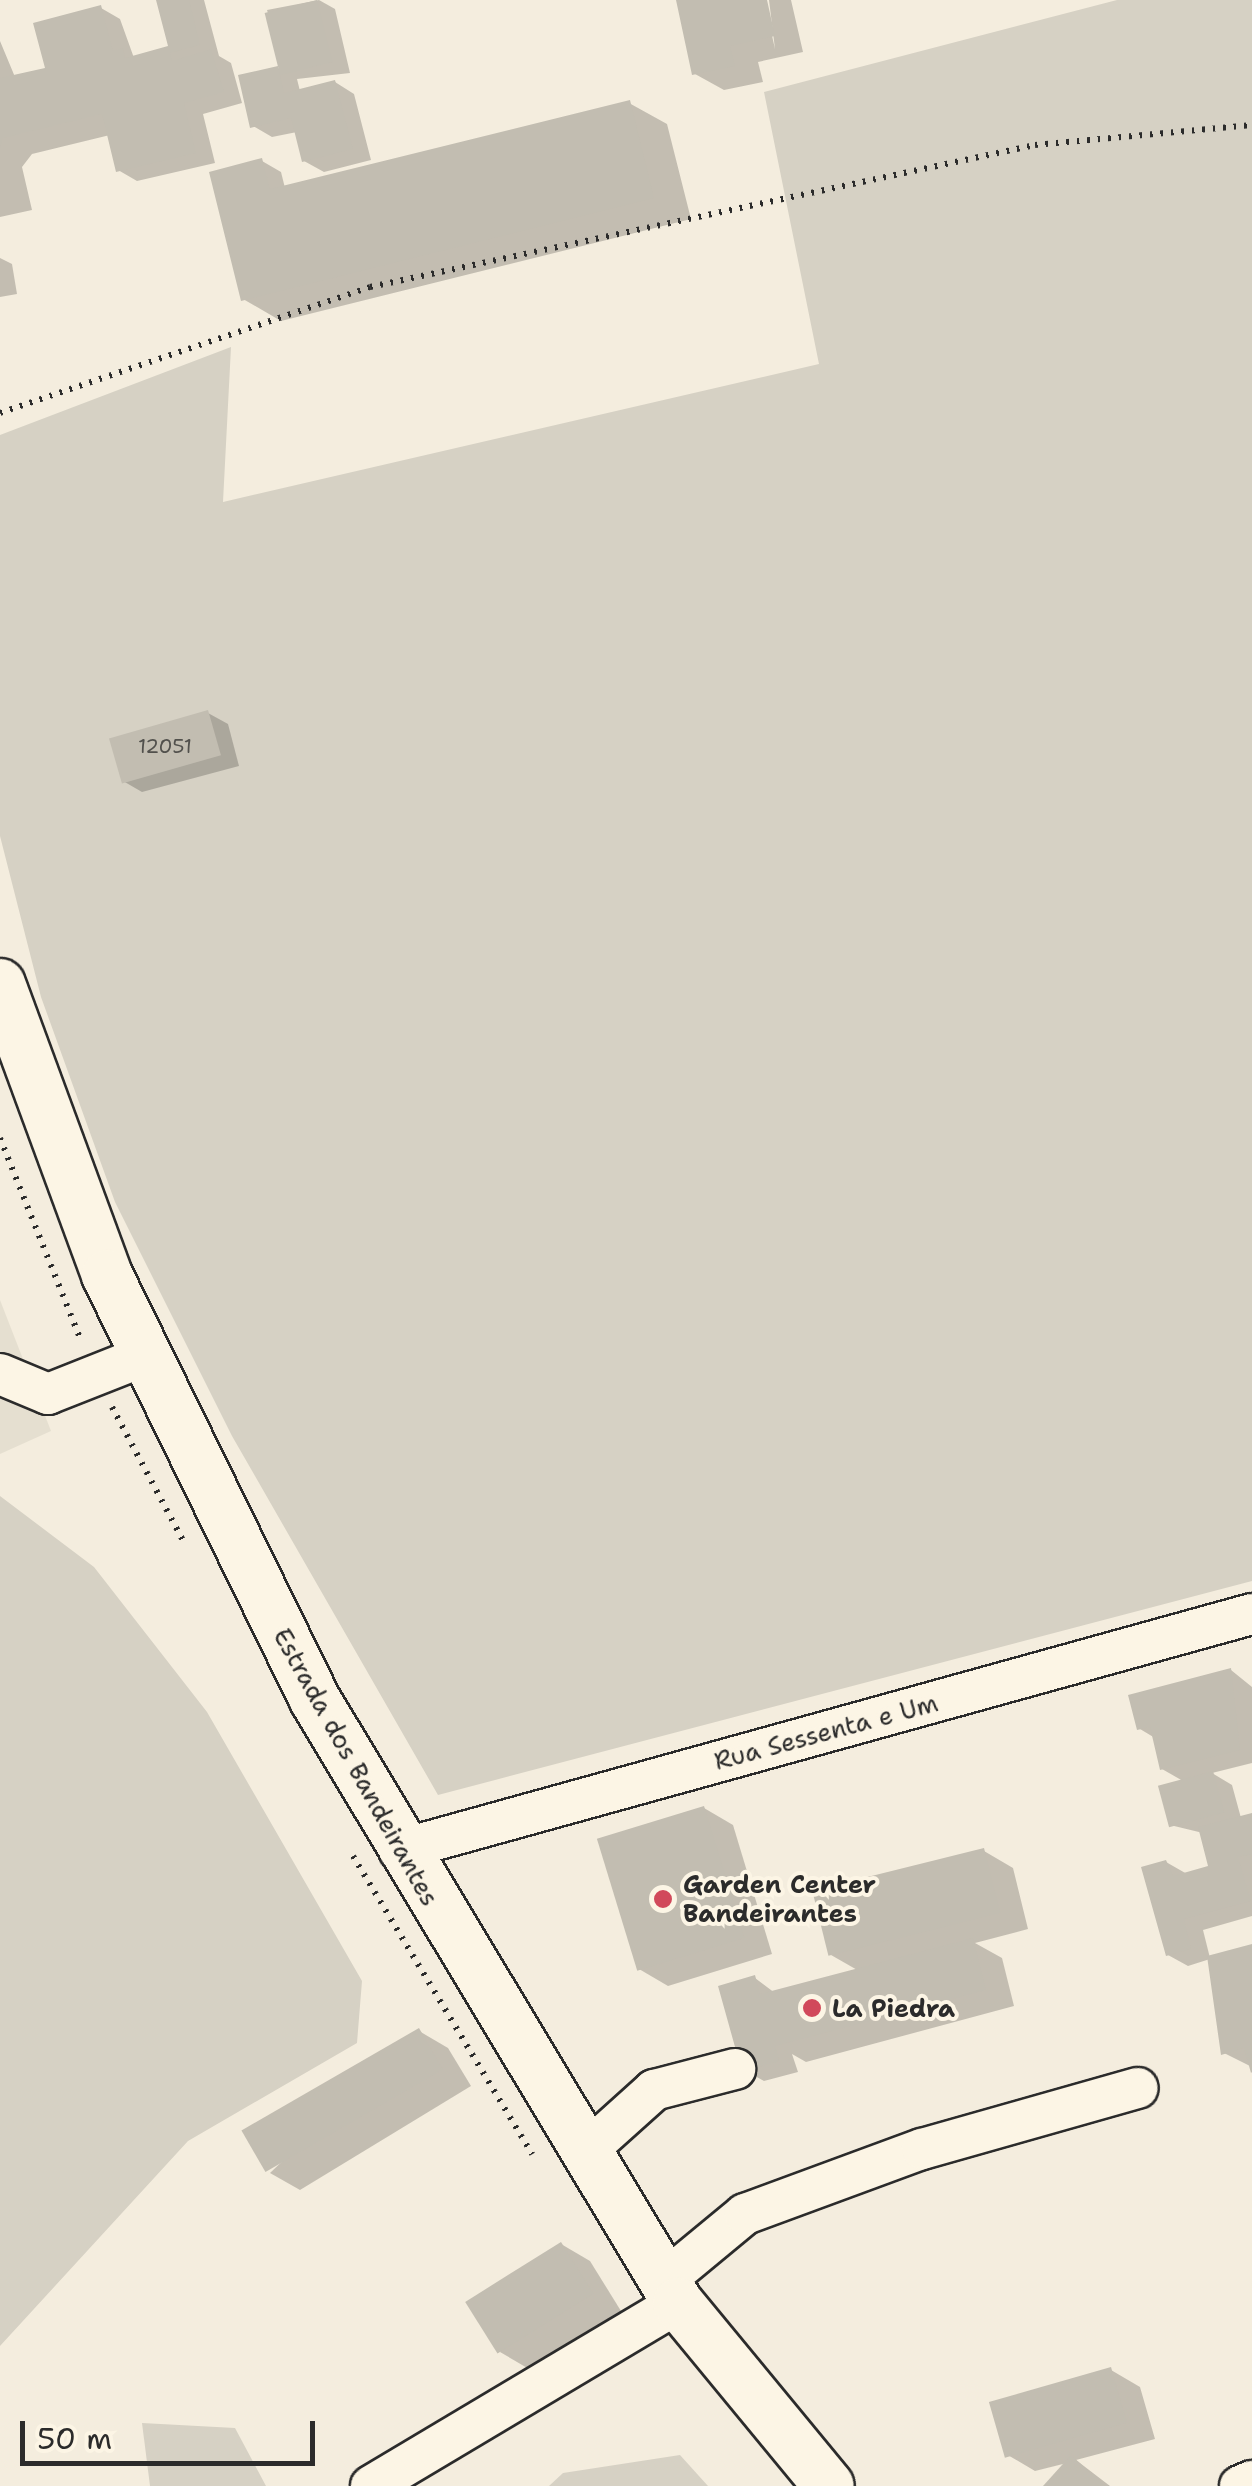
<!DOCTYPE html>
<html>
<head>
<meta charset="utf-8">
<style>
  body { margin:0 }
  #map { position:relative; width:1252px; height:2486px; overflow:hidden; background:#f4edde; font-family:"Shantell Sans",sans-serif }
  div>[style] { position:absolute }
  [style*='--x'] { left:calc(var(--x)*1px); top:calc(var(--y)*1px); width:calc(var(--w)*1px); rotate:calc(var(--a)*1deg) }
  .built>* { inset:0; background:#e5dfd0 }
  .green>* { inset:0; background:#d6d1c4 }
  .shadow>* { inset:0; background:#0003 }
  .building>* { inset:0; background:#c2bdb1; transform-origin:0 0 }
  .path>* { height:6px; margin-top:-3px; transform-origin:0; background:repeating-linear-gradient(90deg,#2b2b2b 0 2.5px,transparent 0 10.5px) }
  .roads { filter:drop-shadow(2px 0 #2b2b2b) drop-shadow(-2px 0 #2b2b2b) drop-shadow(0 2px #2b2b2b) drop-shadow(0 -2px #2b2b2b) }
  .minor>* { height:40px; margin:-20px; padding:0 20px; transform-origin:20px; border-radius:20px; background:#fcf5e5 }
  .major>* { height:50px; margin:-25px; padding:0 25px; transform-origin:25px; border-radius:25px; background:#fcf5e5 }
  .dots>* { width:28px; height:28px; translate:-50% -50%; box-sizing:border-box; border:5px solid #fcf5e5; border-radius:50% }
  span { translate:-50% -50%; white-space:nowrap; text-align:center; line-height:1.15; -webkit-text-stroke:8px #fcf5e5; paint-order:stroke }
  .number-label { font-size:20px; color:#51504c }
  .number-label span { -webkit-text-stroke-width:0 }
  .street-label { font-size:25px; color:#2b2b2b }
  .poi-label { font-size:25px; color:#2b2b2b; font-weight:700 }
  .left { translate:0 -50%; text-align:left }
  .scale { position:absolute; left:20px; top:2421px; width:295px; height:45px; box-sizing:border-box; border:5px solid #2b2b2b; border-top:0; padding-left:12px; font-size:30px; line-height:35px; white-space:nowrap; color:#2b2b2b; -webkit-text-stroke:8px #fcf5e5; paint-order:stroke }
</style>
</head>
<body>
<div id="map">
  <div class="built">
    <div style="clip-path:polygon(0 1300px,51px 1431px,0 1454px)"></div>
  </div>
  <div class="green">
    <div style="clip-path:polygon(1117px 0,1252px 0,1252px 1581px,438px 1795px,232px 1436px,115px 1202px,41px 997px,0 836px,0 435px,231px 347px,223px 502px,819px 364px,764px 92px)"></div>
    <div style="clip-path:polygon(0 1496px,94px 1567px,207px 1712px,362px 1981px,357px 2043px,188px 2141px,0 2346px)"></div>
    <div style="clip-path:polygon(142px 2423px,235px 2428px,266px 2486px,150px 2486px)"></div>
    <div style="clip-path:polygon(680px 2455px,708px 2486px,549px 2486px,563px 2473px)"></div>
  </div>
  <div class="shadow">
    <div style="clip-path:polygon(159px 0,204px 0,219px 56px,231px 63px,242px 103px,203px 114px,215px 163px,137px 181px,118px 170px,110px 135px,32px 154px,22px 167px,32px 210px,0 217px,0 41px,15px 77px,48px 69px,101px 8px,120px 19px,134px 58px,171px 47px)"></div>
    <div style="clip-path:polygon(319px 0,335px 9px,350px 73px,297px 79px,300px 91px,335px 82px,354px 94px,371px 160px,324px 172px,304px 161px,297px 132px,272px 137px,253px 126px,278px 68px,285px 72px,267px 10px)"></div>
    <div style="clip-path:polygon(678px 0,764px 0,775px 49px,769px 0,791px 0,803px 52px,758px 62px,763px 82px,724px 90px,695px 74px)"></div>
    <div style="clip-path:polygon(629px 103px,667px 124px,691px 219px,281px 321px,243px 299px,262px 161px,281px 172px,285px 188px)"></div>
    <div style="clip-path:polygon(0 258px,12px 264px,17px 294px,0 297px)"></div>
    <div style="clip-path:polygon(208px 713px,228px 724px,239px 766px,142px 792px,123px 781px)"></div>
    <div style="clip-path:polygon(1231px 1670px,1252px 1687px,1252px 1763px,1212px 1773px,1232px 1785px,1241px 1818px,1252px 1816px,1252px 1916px,1203px 1930px,1210px 1958px,1252px 1947px,1252px 2067px,1224px 2053px,1210px 1959px,1188px 1966px,1168px 1955px,1166px 1862px,1187px 1874px,1211px 1867px,1203px 1833px,1170px 1825px,1183px 1781px,1162px 1769px,1155px 1738px,1140px 1729px)"></div>
    <div style="clip-path:polygon(704px 1808px,733px 1825px,772px 1954px,668px 1986px,639px 1969px)"></div>
    <div style="clip-path:polygon(984px 1851px,1013px 1868px,1028px 1929px,975px 1943px,1002px 1958px,1014px 2006px,806px 2062px,792px 2054px,798px 2072px,764px 2081px,744px 2070px,755px 1978px,775px 1993px,859px 1971px,831px 1955px)"></div>
    <div style="clip-path:polygon(419px 2031px,448px 2048px,471px 2086px,300px 2190px,270px 2173px)"></div>
    <div style="clip-path:polygon(561px 2244px,590px 2261px,621px 2311px,529px 2369px,500px 2352px)"></div>
    <div style="clip-path:polygon(1111px 2370px,1140px 2387px,1155px 2439px,1076px 2460px,1110px 2486px,1047px 2486px,1067px 2463px,1035px 2471px,1006px 2454px)"></div>
  </div>
  <div class="building">
    <div style="clip-path:polygon(156px 0,189px 0,200px 45px,170px 53px,172px 61px,211px 49px,224px 92px,184px 103px,196px 153px,116px 172px,102px 114px,3px 138px,0 148px,0 78px,45px 68px,33px 23px,101px 5px,113px 51px,123px 48px,125px 58px,168px 46px)"></div>
    <div style="left:317px;top:0;width:64px;height:54px;rotate:76deg"></div>
    <div style="clip-path:polygon(676px 0,767px 0,775px 36px,730px 46px,735px 66px,692px 75px)"></div>
    <div style="clip-path:polygon(278px 66px,284px 93px,335px 80px,353px 149px,302px 162px,291px 118px,250px 128px,238px 75px)"></div>
    <div style="clip-path:polygon(630px 100px,654px 198px,241px 301px,209px 172px,262px 158px,270px 189px)"></div>
    <div style="left:208px;top:710px;width:47px;height:103px;rotate:74deg"></div>
    <div style="clip-path:polygon(1231px 1668px,1240px 1750px,1160px 1770px,1150px 1727px,1137px 1730px,1128px 1695px)"></div>
    <div style="left:1213px;top:1771px;width:43px;height:57px;rotate:75deg"></div>
    <div style="left:704px;top:1806px;width:138px;height:112px;rotate:73deg"></div>
    <div style="clip-path:polygon(1252px 1813px,1252px 1854px,1238px 1857px,1251px 1901px,1184px 1919px,1191px 1949px,1166px 1956px,1141px 1867px,1166px 1860px,1173px 1876px,1208px 1866px,1198px 1827px)"></div>
    <div style="left:984px;top:1848px;width:67px;height:177px;rotate:76deg"></div>
    <div style="clip-path:polygon(973px 1938px,986px 1990px,775px 2046px,779px 2061px,742px 2072px,718px 1986px,755px 1975px,760px 1994px)"></div>
    <div style="clip-path:polygon(1252px 1944px,1252px 2072px,1251px 2073px,1244px 2048px,1221px 2055px,1207px 1956px)"></div>
    <div style="left:419px;top:2028px;width:48px;height:205px;rotate:60deg"></div>
    <div style="left:561px;top:2242px;width:61px;height:113px;rotate:58deg"></div>
    <div style="left:1111px;top:2367px;width:58px;height:127px;rotate:74deg"></div>
    <div style="clip-path:polygon(1071px 2455px,1105px 2486px,1043px 2486px)"></div>
  </div>
  <div class="path">
    <div style="--x:0;--y:413;--w:391;--a:-18.8"></div>
    <div style="--x:370;--y:287;--w:680;--a:-12.05"></div>
    <div style="--x:1035;--y:145;--w:218;--a:-5.3"></div>
    <div style="--x:0;--y:1138;--w:219;--a:68.2"></div>
    <div style="--x:112;--y:1407;--w:157;--a:62"></div>
    <div style="--x:353;--y:1856;--w:348;--a:59"></div>
  </div>
  <div class="roads">
    <div class="minor">
      <div style="--x:0;--y:1374;--w:52;--a:22.6"></div>
      <div style="--x:48;--y:1394;--w:103;--a:-21.6"></div>
      <div style="--x:399;--y:1850;--w:885;--a:-15.47"></div>
      <div style="--x:583;--y:2154;--w:96;--a:-42"></div>
      <div style="--x:654;--y:2090;--w:84;--a:-14.5"></div>
      <div style="--x:664;--y:2281;--w:105;--a:-39.6"></div>
      <div style="--x:745;--y:2214;--w:189;--a:-20.2"></div>
      <div style="--x:922;--y:2149;--w:224;--a:-15.8"></div>
      <div style="--x:371;--y:2486;--w:357;--a:-30.8"></div>
      <div style="--x:1240;--y:2486;--w:13;--a:-23"></div>
    </div>
    <div class="major">
      <div style="--x:0;--y:984;--w:310;--a:69.8"></div>
      <div style="--x:107;--y:1275;--w:471;--a:63.9"></div>
      <div style="--x:314;--y:1698;--w:706;--a:58.97"></div>
      <div style="--x:678;--y:2303;--w:237;--a:50.5"></div>
    </div>
  </div>
  <div class="dots">
    <div style="left:663px;top:1899px;background:#d1495b"></div>
    <div style="left:812px;top:2008px;background:#d1495b"></div>
  </div>
  <div class="number-label">
    <span style="left:165px;top:746px">12051</span>
  </div>
  <div class="street-label">
    <span style="left:826px;top:1732px;rotate:-15deg">Rua Sessenta e Um</span>
    <span style="left:356px;top:1767px;rotate:61deg">Estrada dos Bandeirantes</span>
  </div>
  <div class="poi-label">
    <span class="left" style="left:683px;top:1899px">Garden Center<br>Bandeirantes</span>
    <span class="left" style="left:832px;top:2008px">La Piedra</span>
  </div>
  <div class="scale">50 m</div>
</div>
</body>
</html>
